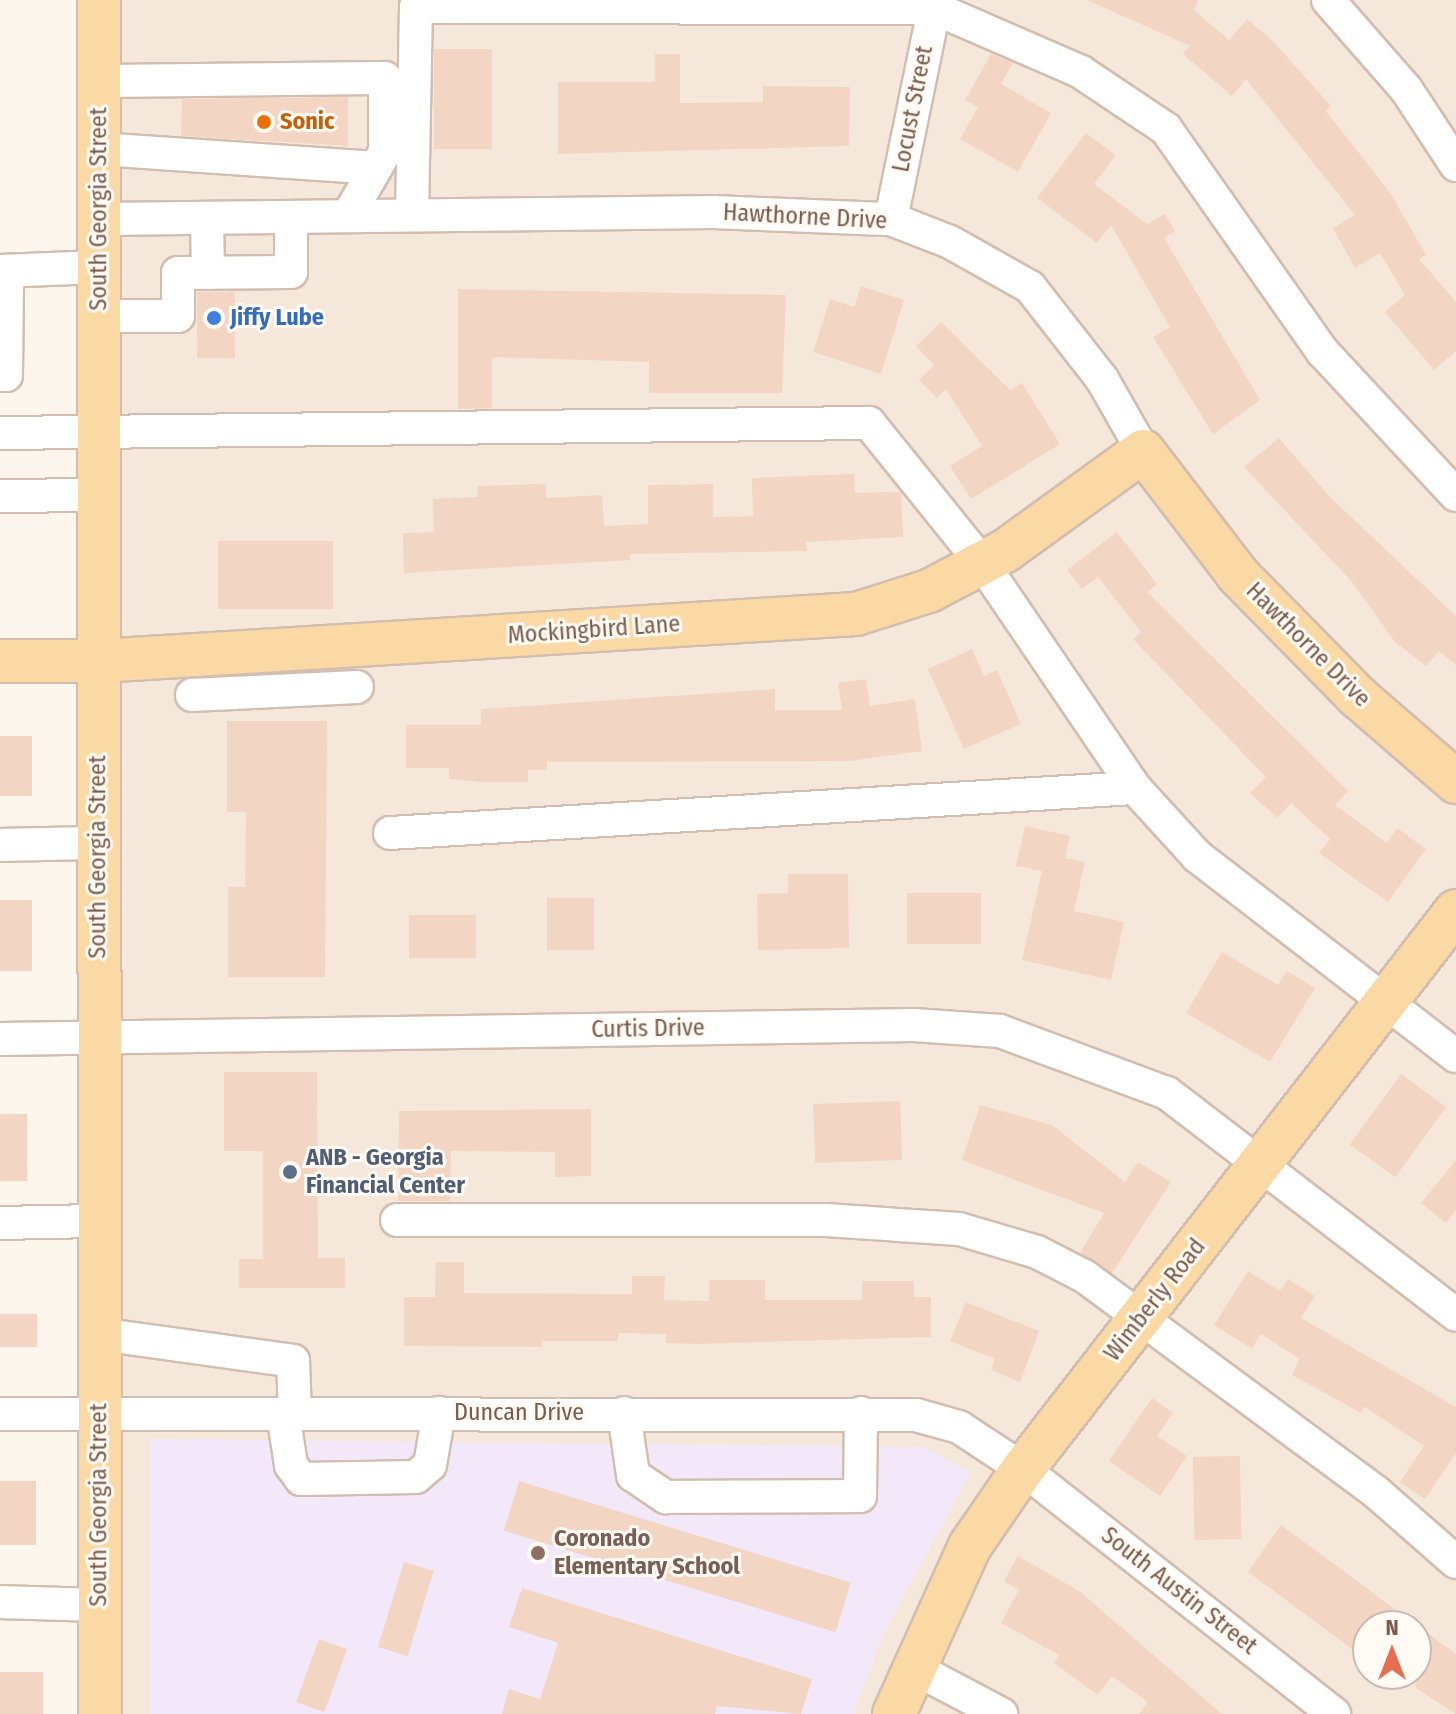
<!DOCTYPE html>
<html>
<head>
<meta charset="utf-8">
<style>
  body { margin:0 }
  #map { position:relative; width:1456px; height:1714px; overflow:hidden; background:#fdf6ec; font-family:"Fira Sans Condensed",sans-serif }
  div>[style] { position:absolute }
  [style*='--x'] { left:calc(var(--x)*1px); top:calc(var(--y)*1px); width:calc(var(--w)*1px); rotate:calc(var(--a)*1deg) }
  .residential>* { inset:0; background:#f5e8da }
  .education>* { inset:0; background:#f3e8fa }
  .building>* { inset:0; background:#f3d5c3; transform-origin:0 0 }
  .roads { filter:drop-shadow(2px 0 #d1beb0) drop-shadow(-2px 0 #d1beb0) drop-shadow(0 2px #d1beb0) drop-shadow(0 -2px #d1beb0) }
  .minor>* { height:32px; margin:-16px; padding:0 16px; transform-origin:16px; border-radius:16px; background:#fff }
  .major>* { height:42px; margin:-21px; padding:0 21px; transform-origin:21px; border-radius:21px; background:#fbd9a5 }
  .dots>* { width:22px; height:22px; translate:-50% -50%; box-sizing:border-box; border:4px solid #fffaf3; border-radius:50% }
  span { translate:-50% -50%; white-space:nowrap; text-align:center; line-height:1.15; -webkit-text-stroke:6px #fffaf3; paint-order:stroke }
  .street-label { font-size:24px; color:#7a5c4d }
  .food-label { font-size:24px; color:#c56008; font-weight:700 }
  .left { translate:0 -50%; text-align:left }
  .shop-label { font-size:24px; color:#366cbe; font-weight:700 }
  .service-label { font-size:24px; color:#4e5e75; font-weight:700 }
  .education-label { font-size:24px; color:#785e54; font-weight:700 }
  .north { position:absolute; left:1352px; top:1610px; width:80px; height:80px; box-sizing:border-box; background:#fffaf3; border:2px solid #cabbb1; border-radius:50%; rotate:0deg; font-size:22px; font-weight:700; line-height:32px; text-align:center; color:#7a5c4d }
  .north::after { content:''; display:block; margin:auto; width:28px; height:36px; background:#e76f51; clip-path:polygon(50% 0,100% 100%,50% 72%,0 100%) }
</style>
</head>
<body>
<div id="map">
  <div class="residential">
    <div style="clip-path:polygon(evenodd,108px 0,1456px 0,1456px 1714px,102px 1714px,108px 0,1368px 1626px,1416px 1626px,1416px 1674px,1368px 1674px,1368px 1626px)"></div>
  </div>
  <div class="education">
    <div style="clip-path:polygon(149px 1439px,923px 1447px,971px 1472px,883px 1635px,853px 1714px,150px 1714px)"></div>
  </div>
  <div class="building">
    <div style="clip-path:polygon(1087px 0,1198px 0,1194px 10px,1229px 40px,1247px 19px,1271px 39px,1331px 106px,1326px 111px,1391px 194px,1426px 255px,1419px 259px,1456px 302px,1456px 351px,1434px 370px,1385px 312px,1405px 295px,1380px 253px,1355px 268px,1333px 228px,1355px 215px,1246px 79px,1232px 96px,1183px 54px,1190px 46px)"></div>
    <div style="left:434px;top:49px;width:58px;height:100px"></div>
    <div style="clip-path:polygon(655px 54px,680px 54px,680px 103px,763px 102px,763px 86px,850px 87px,849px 146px,558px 154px,558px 82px,655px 82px)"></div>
    <div style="clip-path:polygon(991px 54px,1013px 63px,1001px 84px,1051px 113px,1018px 172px,960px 139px,978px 107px,965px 100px)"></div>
    <div style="clip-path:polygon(348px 97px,348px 146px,181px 136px,182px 99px)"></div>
    <div style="clip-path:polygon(1086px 133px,1116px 155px,1094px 184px,1147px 224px,1165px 214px,1175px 231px,1164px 238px,1260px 400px,1213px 434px,1153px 337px,1170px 327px,1111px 225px,1097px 243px,1037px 198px)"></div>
    <div style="clip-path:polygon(861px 286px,904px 300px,881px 374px,813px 352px,830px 299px,854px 307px)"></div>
    <div style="clip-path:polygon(458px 289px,786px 295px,782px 393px,649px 393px,649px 362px,492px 357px,492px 408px,458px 409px)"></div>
    <div style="left:197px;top:292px;width:38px;height:66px"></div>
    <div style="clip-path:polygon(941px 322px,1010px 390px,1022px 383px,1060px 444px,971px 499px,950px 466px,982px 446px,946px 389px,937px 398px,919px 380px,934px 365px,916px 346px)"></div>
    <div style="clip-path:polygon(1279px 438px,1330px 497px,1456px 616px,1456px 665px,1439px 651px,1426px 666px,1395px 642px,1353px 583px,1244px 467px)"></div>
    <div style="clip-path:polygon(854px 474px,855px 493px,901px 492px,903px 537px,806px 542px,807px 551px,630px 554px,630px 560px,404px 573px,403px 533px,434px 532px,433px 499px,478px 497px,477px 486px,546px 484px,546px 498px,602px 495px,604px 526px,648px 524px,648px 485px,713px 484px,713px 517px,753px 516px,752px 478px)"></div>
    <div style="clip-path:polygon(1117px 532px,1157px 584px,1147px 592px,1348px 791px,1335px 805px,1387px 843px,1397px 828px,1426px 849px,1388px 902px,1319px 853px,1330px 839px,1291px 803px,1277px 818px,1250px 793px,1266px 777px,1133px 639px,1141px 632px,1098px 577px,1082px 589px,1067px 570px)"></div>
    <div style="left:218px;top:541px;width:115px;height:68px"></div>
    <div style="clip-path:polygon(972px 649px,984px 676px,997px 670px,1021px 724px,964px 749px,928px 669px)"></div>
    <div style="clip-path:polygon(866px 679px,870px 706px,915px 699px,922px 751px,850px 761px,547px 762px,547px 770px,528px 770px,528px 782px,482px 782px,449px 779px,449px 768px,406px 768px,406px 725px,481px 725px,481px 709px,775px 689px,775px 710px,842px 710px,838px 683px)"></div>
    <div style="clip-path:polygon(227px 721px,327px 721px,325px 977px,228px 977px,228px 887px,245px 887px,246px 812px,227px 812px)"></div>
    <div style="left:0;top:736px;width:32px;height:60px"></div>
    <div style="clip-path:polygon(1025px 826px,1070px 836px,1065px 858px,1085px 862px,1074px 911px,1124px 922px,1111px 980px,1022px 960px,1042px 871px,1016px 866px)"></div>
    <div style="clip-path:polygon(788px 874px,848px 874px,849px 948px,758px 950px,757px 894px,788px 893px)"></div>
    <div style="left:907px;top:893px;width:74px;height:51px"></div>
    <div style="left:547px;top:898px;width:47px;height:52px"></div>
    <div style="left:0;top:900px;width:32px;height:71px"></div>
    <div style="left:409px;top:915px;width:67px;height:43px"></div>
    <div style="clip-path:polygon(1222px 952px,1278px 985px,1287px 971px,1315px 988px,1270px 1062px,1186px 1013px)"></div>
    <div style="clip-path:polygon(224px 1072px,317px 1072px,318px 1258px,345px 1258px,345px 1288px,239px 1288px,239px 1259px,263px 1259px,263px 1151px,224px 1151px)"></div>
    <div style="left:1401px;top:1074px;width:56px;height:87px;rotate:36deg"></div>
    <div style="left:900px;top:1101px;width:59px;height:87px;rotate:88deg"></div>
    <div style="clip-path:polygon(980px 1105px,1052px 1125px,1125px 1182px,1138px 1162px,1171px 1182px,1112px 1273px,1080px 1253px,1104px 1213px,962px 1160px)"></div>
    <div style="clip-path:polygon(591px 1109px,591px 1176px,555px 1177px,555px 1152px,451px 1151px,450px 1201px,398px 1201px,399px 1111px)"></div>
    <div style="left:0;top:1114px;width:27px;height:67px"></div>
    <div style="clip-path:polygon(1456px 1160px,1456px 1210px,1446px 1223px,1421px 1203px)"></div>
    <div style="clip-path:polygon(436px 1262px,464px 1262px,464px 1293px,632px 1294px,632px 1276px,665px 1276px,664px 1300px,709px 1301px,709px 1280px,765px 1280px,765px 1300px,862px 1300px,862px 1281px,914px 1281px,914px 1297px,931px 1297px,931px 1337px,696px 1344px,666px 1343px,666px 1334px,618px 1333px,618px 1341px,542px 1341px,542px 1347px,404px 1346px,404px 1297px,435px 1297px)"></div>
    <div style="clip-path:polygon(1248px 1271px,1280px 1291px,1288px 1279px,1315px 1296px,1301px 1318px,1456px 1407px,1456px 1453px,1425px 1499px,1400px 1482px,1424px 1446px,1365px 1407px,1361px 1413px,1292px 1375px,1300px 1359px,1261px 1334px,1252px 1349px,1214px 1325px)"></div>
    <div style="clip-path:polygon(966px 1302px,1039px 1331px,1020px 1382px,991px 1370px,995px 1359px,950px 1341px)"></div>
    <div style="left:0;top:1314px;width:37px;height:33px"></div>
    <div style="clip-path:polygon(1152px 1398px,1173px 1413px,1157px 1436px,1187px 1456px,1160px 1496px,1109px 1461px)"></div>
    <div style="left:1240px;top:1456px;width:83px;height:47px;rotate:89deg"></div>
    <div style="left:0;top:1481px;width:36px;height:64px"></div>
    <div style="left:519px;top:1481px;width:347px;height:52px;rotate:17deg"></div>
    <div style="clip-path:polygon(1281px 1525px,1456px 1654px,1456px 1714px,1416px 1688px,1416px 1626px,1368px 1626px,1368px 1661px,1248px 1572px)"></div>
    <div style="clip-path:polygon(1018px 1556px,1079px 1591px,1222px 1714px,1139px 1714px,1148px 1702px,1112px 1676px,1098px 1695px,1054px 1663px,1059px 1655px,1001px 1623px,1019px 1590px,1004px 1581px)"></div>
    <div style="left:404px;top:1562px;width:31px;height:89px;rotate:17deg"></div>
    <div style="clip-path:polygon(522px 1588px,812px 1679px,801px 1714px,717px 1706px,715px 1714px,502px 1714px,509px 1689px,540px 1699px,558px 1643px,509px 1627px)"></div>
    <div style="left:319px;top:1639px;width:30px;height:67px;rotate:20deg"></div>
    <div style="left:0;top:1672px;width:43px;height:42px"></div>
  </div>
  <div class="roads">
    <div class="minor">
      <div style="--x:1328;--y:0;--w:118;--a:48.8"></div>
      <div style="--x:1406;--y:89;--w:91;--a:56.7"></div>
      <div style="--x:99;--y:81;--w:286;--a:-0.6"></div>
      <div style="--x:385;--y:78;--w:74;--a:90"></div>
      <div style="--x:385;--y:152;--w:74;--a:120"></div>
      <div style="--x:99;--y:149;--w:277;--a:3.9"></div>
      <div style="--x:412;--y:215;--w:208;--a:-88.9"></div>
      <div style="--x:416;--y:7;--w:518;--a:0.11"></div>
      <div style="--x:934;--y:8;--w:160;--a:23.5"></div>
      <div style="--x:1081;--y:72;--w:102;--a:33.8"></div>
      <div style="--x:1166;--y:129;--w:273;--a:54.9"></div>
      <div style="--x:1323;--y:352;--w:195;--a:47.1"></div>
      <div style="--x:207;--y:218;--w:55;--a:89"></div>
      <div style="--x:99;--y:219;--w:614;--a:-0.65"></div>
      <div style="--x:713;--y:212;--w:178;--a:2.3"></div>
      <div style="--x:891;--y:219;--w:63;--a:21.3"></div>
      <div style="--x:950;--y:242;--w:92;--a:29.4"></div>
      <div style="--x:1030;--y:287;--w:117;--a:52"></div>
      <div style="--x:1102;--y:379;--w:83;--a:60.3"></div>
      <div style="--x:891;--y:219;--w:224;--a:-78.4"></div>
      <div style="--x:0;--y:271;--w:99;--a:-2.3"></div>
      <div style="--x:99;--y:316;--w:79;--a:0"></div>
      <div style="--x:178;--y:316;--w:43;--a:-90"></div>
      <div style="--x:178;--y:273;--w:113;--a:-0.5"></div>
      <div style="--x:291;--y:272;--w:55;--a:-90"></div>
      <div style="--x:0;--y:375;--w:6;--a:0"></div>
      <div style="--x:6;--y:375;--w:104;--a:-89.4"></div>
      <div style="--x:0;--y:433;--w:869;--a:-0.66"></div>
      <div style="--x:869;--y:423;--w:180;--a:51.1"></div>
      <div style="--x:982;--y:563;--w:272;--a:55.8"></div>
      <div style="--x:1135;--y:788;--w:92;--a:47.6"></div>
      <div style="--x:1197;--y:856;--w:327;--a:37.7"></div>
      <div style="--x:0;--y:496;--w:100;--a:-0.6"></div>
      <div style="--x:192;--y:695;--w:165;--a:-2.8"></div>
      <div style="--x:390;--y:833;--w:746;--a:-3.46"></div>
      <div style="--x:0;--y:845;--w:98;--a:-1.2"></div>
      <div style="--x:0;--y:1039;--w:914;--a:-0.88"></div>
      <div style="--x:914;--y:1025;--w:86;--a:4"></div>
      <div style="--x:1000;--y:1031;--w:178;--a:20.4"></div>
      <div style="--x:1167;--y:1093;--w:364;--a:37.5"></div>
      <div style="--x:397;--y:1220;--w:429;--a:0"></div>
      <div style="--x:826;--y:1220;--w:133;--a:3.9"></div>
      <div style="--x:959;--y:1229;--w:81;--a:16.4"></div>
      <div style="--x:1037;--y:1252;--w:53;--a:27.1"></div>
      <div style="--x:1084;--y:1276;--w:363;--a:36.5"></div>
      <div style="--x:1376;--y:1492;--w:106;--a:41.2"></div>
      <div style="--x:0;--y:1223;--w:99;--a:-1.2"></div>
      <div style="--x:99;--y:1334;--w:196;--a:7.9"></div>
      <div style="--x:293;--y:1361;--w:52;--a:87.8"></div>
      <div style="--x:283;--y:1413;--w:53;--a:81.3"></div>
      <div style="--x:291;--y:1465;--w:17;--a:54"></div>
      <div style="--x:301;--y:1479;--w:115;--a:-1"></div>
      <div style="--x:416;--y:1477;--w:18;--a:-41"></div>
      <div style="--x:430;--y:1465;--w:53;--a:-80.2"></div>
      <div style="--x:624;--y:1413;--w:63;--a:81.7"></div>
      <div style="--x:633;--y:1475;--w:40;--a:34"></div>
      <div style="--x:666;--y:1497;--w:194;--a:-0.3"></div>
      <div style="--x:860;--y:1496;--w:83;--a:-89.3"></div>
      <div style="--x:0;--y:1414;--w:916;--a:0.06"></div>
      <div style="--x:916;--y:1415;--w:45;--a:15.6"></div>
      <div style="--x:959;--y:1427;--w:77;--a:33.3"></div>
      <div style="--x:1023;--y:1469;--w:396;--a:38.2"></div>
      <div style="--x:0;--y:1602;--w:100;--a:1.7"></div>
      <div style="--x:912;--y:1667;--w:101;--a:27.8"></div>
    </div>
    <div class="major">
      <div style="--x:99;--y:0;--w:1714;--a:89.97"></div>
      <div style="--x:0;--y:661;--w:99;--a:0"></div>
      <div style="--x:99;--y:661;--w:758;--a:-3.55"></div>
      <div style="--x:856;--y:614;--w:77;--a:-17.5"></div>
      <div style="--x:929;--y:591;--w:86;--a:-27.8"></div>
      <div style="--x:1005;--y:551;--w:170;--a:-35.9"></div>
      <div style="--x:1143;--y:451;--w:156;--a:52.5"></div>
      <div style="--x:1238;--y:575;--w:171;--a:45.5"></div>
      <div style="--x:1358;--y:697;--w:130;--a:40.9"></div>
      <div style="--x:894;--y:1714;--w:184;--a:-65.7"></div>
      <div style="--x:970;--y:1546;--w:93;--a:-55.5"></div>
      <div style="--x:1023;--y:1469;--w:706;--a:-52.19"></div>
    </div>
  </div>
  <div class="dots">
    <div style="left:264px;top:122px;background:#e8710a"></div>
    <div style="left:214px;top:318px;background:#3f7fe0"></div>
    <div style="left:290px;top:1172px;background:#5c6f8a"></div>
    <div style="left:538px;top:1553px;background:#8d6e63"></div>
  </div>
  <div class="street-label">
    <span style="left:913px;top:109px;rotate:-79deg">Locust Street</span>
    <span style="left:99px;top:209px;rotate:-90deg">South Georgia Street</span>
    <span style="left:805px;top:217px;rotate:3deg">Hawthorne Drive</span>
    <span style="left:594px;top:630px;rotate:-4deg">Mockingbird Lane</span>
    <span style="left:1308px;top:645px;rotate:45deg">Hawthorne Drive</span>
    <span style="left:98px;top:857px;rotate:-90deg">South Georgia Street</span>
    <span style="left:648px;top:1029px;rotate:-1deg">Curtis Drive</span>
    <span style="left:1155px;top:1300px;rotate:-52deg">Wimberly Road</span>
    <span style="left:519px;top:1413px">Duncan Drive</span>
    <span style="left:99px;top:1505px;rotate:-90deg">South Georgia Street</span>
    <span style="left:1179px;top:1591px;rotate:38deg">South Austin Street</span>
  </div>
  <div class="food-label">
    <span class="left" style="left:280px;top:122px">Sonic</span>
  </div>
  <div class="shop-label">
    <span class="left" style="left:230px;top:318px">Jiffy Lube</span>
  </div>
  <div class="service-label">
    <span class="left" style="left:306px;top:1172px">ANB - Georgia<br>Financial Center</span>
  </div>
  <div class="education-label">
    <span class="left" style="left:554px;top:1553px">Coronado<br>Elementary School</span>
  </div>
  <div class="north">N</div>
</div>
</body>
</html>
